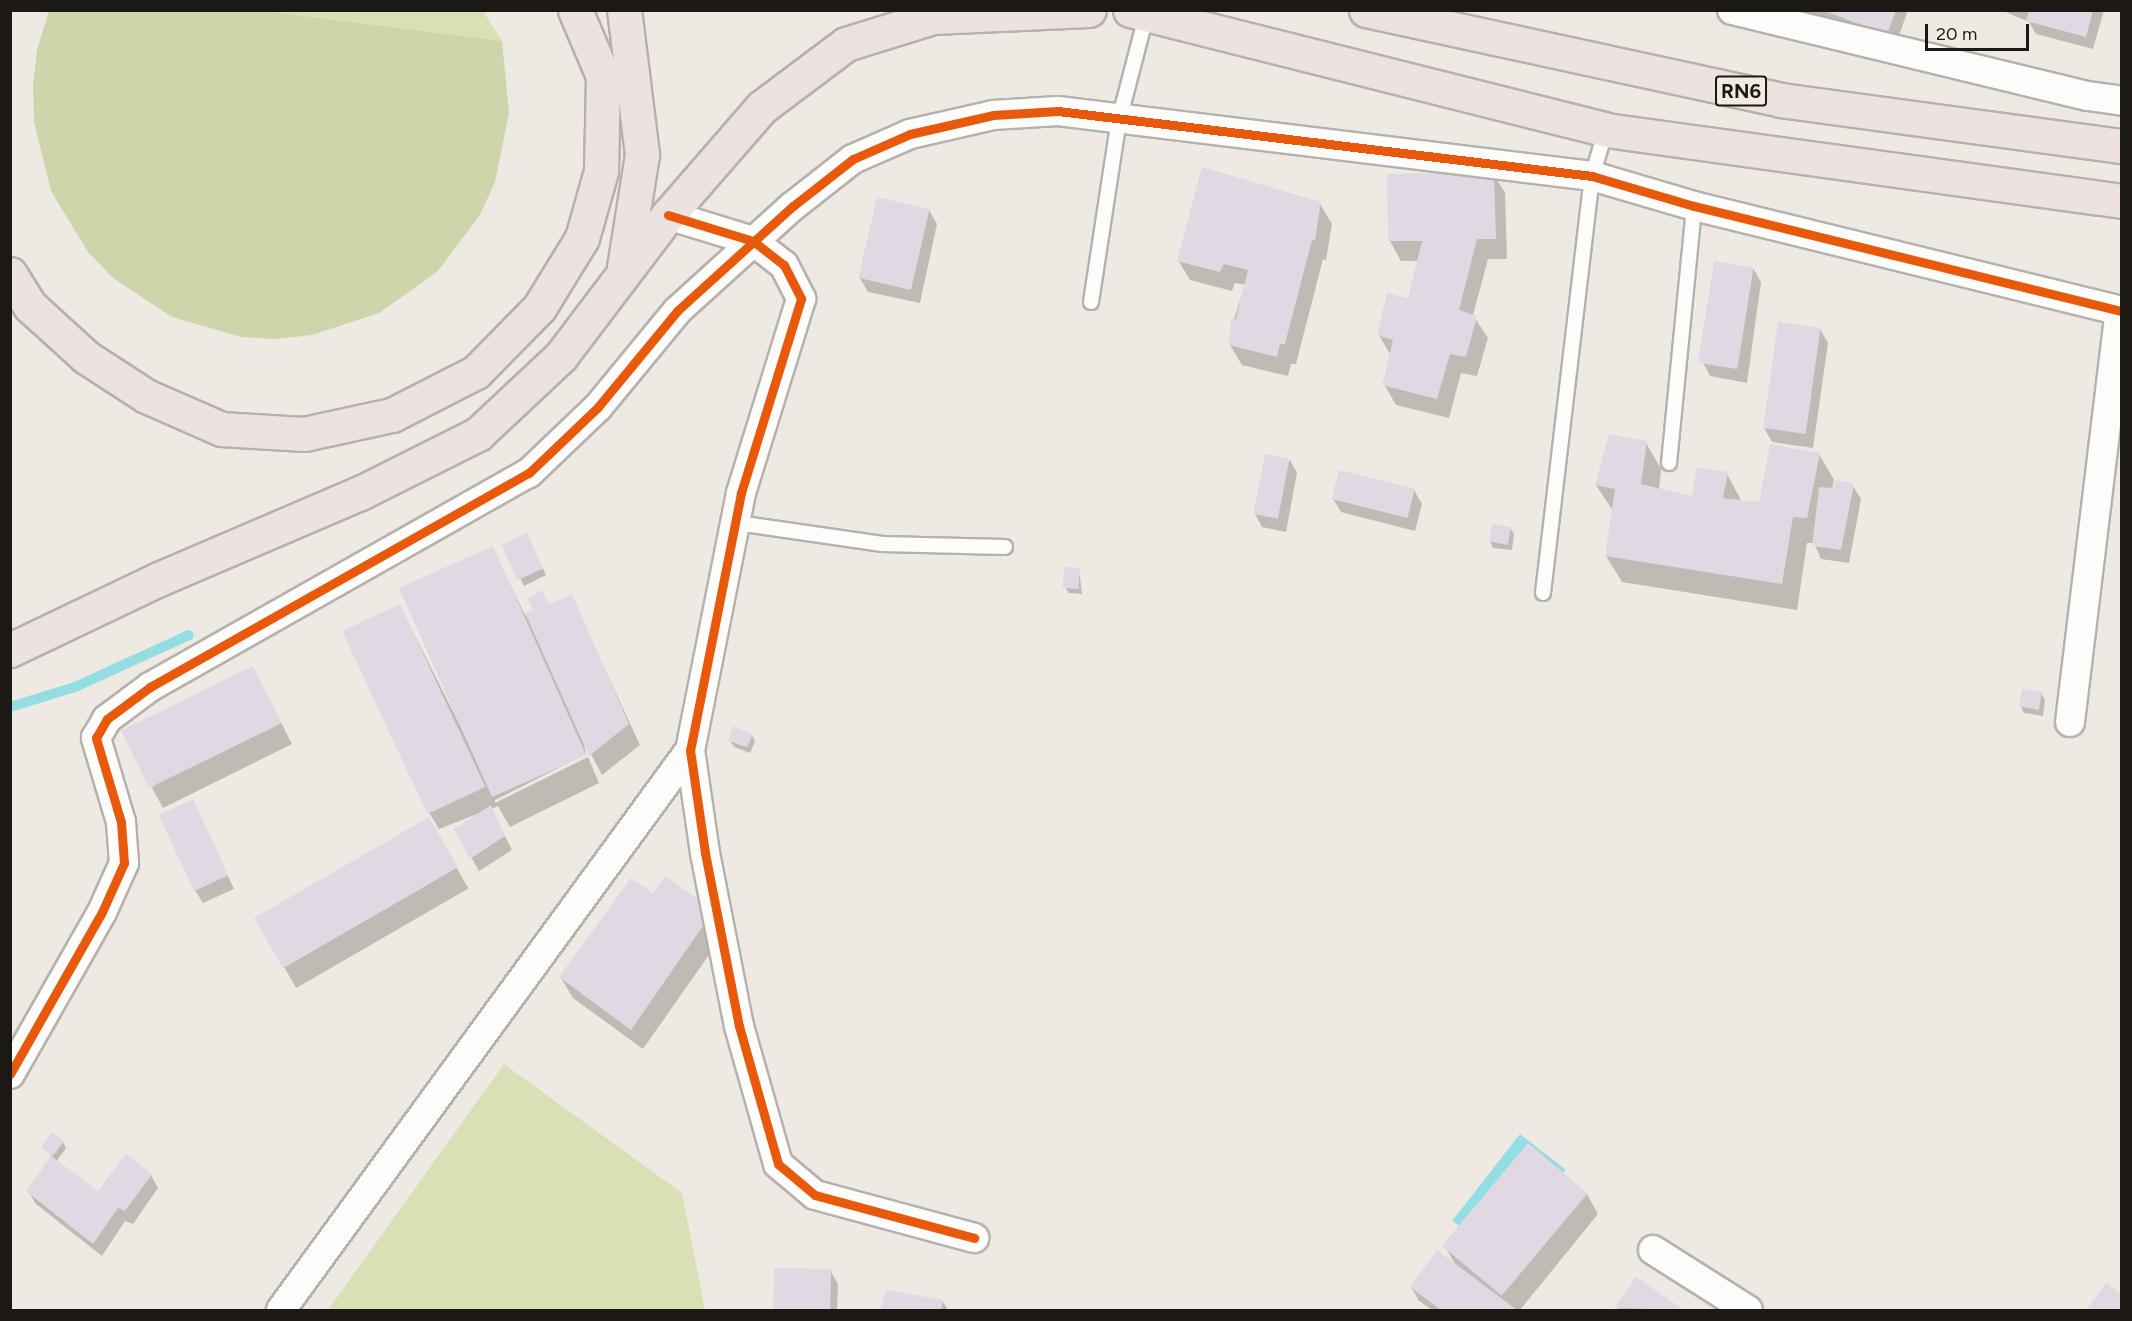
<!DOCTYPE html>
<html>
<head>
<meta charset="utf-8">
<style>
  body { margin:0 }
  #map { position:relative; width:2132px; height:1321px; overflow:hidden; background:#eeeae3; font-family:Figtree,sans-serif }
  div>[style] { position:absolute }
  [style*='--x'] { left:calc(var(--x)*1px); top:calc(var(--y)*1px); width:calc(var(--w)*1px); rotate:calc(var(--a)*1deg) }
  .green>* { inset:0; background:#d9e0b5 }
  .forest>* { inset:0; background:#cfd5aa }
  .water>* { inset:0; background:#94dde2; transform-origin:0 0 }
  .shadow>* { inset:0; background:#0003; transform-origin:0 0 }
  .stream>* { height:10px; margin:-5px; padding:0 5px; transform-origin:5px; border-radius:5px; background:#94dde2 }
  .building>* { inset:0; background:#e0d9e3; transform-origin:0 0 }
  .roads { filter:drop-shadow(2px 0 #b5b2ae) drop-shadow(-2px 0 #b5b2ae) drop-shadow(0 2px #b5b2ae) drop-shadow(0 -2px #b5b2ae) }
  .lane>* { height:14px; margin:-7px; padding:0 7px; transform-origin:7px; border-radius:7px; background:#fcfcfb }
  .street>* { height:28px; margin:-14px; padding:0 14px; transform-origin:14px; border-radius:14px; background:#fcfcfb }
  .highway>* { height:33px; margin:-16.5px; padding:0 16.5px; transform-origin:16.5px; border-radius:16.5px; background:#ede2e0 }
  .cycleway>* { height:9px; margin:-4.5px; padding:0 4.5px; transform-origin:4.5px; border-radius:4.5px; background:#e8590c }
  span { translate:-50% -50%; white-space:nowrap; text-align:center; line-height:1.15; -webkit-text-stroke:6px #f2ebdf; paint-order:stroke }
  .shield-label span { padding:2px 4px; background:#f2ebdf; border:2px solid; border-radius:4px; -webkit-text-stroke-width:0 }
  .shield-label { font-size:20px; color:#1c1915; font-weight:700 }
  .frame { position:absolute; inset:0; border:12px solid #1c1915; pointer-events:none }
  .scale { position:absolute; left:1925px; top:24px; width:104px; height:27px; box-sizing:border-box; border:3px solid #1c1915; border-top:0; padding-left:8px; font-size:18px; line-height:21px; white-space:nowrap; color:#1c1915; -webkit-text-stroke:4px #f2ebdf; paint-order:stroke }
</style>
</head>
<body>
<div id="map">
  <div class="green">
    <div style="clip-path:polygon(265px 11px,483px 11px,502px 41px)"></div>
    <div style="clip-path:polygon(504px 1064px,682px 1193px,705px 1310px,328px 1310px)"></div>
  </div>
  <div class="forest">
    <div style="clip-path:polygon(49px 11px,265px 11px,502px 41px,509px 113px,495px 182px,480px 215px,437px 272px,379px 313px,312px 335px,276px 339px,241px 337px,172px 317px,113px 278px,88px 252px,51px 191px,34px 122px,33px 86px,37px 50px)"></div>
  </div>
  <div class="water">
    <div style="left:1520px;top:1134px;width:58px;height:110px;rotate:38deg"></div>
  </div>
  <div class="shadow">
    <div style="clip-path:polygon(1810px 10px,1908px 10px,1895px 47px,1814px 18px)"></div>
    <div style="clip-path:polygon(2104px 10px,2093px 49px,2036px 34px,2029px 22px,2001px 10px)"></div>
    <div style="clip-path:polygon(1493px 173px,1505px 193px,1507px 259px,1488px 259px,1473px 315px,1488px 338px,1477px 376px,1461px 373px,1449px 418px,1396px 405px,1384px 384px,1391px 356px,1379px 335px,1409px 300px,1418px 261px,1401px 261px,1390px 241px)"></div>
    <div style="clip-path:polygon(1320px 204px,1332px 224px,1326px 260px,1323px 259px,1296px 364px,1291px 364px,1288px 376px,1242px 365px,1230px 345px,1231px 329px,1245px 285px,1235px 283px,1232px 291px,1190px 280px,1178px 260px)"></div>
    <div style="clip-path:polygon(929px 210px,937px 224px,920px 303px,868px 292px,860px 278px)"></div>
    <div style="clip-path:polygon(1753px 268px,1761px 282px,1747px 383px,1710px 376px,1703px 363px)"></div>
    <div style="clip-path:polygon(1820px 329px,1828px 343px,1813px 448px,1772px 442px,1764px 428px)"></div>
    <div style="clip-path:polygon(1646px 443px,1661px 469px,1659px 490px,1693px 498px,1727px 474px,1742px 502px,1760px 503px,1819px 454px,1834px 480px,1832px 490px,1853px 486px,1861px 499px,1849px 563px,1821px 559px,1814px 543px,1807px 543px,1797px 610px,1622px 582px,1606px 556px,1613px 511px,1596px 485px)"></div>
    <div style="clip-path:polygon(1290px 460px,1297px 473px,1286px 532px,1262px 527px,1255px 514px)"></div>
    <div style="clip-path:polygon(1414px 490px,1422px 504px,1415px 531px,1341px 512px,1333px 499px)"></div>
    <div style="clip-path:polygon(1510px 528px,1514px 534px,1512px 550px,1493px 548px,1490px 541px)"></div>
    <div style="clip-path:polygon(530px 542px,546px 575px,524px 586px,504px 545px)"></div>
    <div style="clip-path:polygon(492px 548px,525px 615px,571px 596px,640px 745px,602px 775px,583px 739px,586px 754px,495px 800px,495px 803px,588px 757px,599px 783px,510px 827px,498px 806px,491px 809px,512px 850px,479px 871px,456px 830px,477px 814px,439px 829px,427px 809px,400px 606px,471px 747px)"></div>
    <div style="clip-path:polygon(1079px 569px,1082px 594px,1069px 593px,1065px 587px)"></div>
    <div style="clip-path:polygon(253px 668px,292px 744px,163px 808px,152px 788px)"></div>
    <div style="clip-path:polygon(2041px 693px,2045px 700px,2043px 716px,2024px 713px,2021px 707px)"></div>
    <div style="clip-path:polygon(752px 735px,755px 741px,750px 753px,734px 747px,730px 741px)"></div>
    <div style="clip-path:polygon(193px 801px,234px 889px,203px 903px,195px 890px)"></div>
    <div style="left:429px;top:820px;width:79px;height:199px;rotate:60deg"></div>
    <div style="clip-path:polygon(653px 895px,725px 932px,643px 1049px,573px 998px,561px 978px)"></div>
    <div style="clip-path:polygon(63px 1142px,66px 1148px,56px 1162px,98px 1193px,151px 1175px,158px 1188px,133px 1224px,125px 1221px,102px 1256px,36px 1204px,28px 1191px,52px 1157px,43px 1147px)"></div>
    <div style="clip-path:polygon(1587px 1194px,1598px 1214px,1520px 1310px,1432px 1310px,1419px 1301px,1411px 1287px,1457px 1267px,1445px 1247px)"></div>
    <div style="clip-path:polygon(776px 1270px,830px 1270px,838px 1284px,837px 1310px,775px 1310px)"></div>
    <div style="clip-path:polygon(1636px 1279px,1681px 1310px,1617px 1310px)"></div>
    <div style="clip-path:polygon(887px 1292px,943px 1302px,948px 1310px,883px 1310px)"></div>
  </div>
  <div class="stream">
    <div style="--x:10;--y:707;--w:68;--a:-17.1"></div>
    <div style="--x:75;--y:687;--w:125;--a:-24.5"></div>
  </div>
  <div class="building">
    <div style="clip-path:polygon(1822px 10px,1896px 10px,1887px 35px)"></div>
    <div style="clip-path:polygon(2025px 10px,2093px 10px,2086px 37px,2026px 21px,2029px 12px)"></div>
    <div style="clip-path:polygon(1202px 167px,1321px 202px,1315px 240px,1312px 240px,1285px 344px,1280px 344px,1277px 357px,1229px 345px,1231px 319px,1236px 319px,1248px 270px,1224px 264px,1220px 272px,1177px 261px)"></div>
    <div style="clip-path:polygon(1494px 172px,1496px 239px,1477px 239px,1459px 310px,1477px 316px,1466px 357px,1450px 354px,1437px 399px,1382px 385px,1393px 340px,1377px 335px,1387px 293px,1408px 298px,1422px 241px,1388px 241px,1387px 174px)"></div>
    <div style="left:877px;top:197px;width:54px;height:83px;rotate:13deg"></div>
    <div style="left:1714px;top:261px;width:40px;height:103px;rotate:9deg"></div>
    <div style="left:1778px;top:322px;width:43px;height:107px;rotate:8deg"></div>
    <div style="clip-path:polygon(1609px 434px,1647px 441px,1641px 484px,1692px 496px,1697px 467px,1728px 472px,1723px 498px,1759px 502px,1770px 444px,1820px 453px,1807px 518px,1793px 517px,1782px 584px,1605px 556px,1615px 489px,1595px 485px)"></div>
    <div style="left:1265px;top:454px;width:25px;height:61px;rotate:11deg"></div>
    <div style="left:1339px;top:470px;width:78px;height:30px;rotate:14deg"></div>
    <div style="clip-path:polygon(1836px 480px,1854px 484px,1841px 550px,1812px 546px,1819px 487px,1834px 488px)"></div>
    <div style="left:1492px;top:524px;width:19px;height:18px;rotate:9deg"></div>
    <div style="left:527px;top:533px;width:39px;height:28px;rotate:66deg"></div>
    <div style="left:493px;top:546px;width:229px;height:103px;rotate:66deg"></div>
    <div style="left:1064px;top:567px;width:16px;height:21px;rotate:4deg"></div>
    <div style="clip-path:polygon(542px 590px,549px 604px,572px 594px,629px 724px,589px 756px,525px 613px,533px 610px,528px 598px)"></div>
    <div style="left:400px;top:604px;width:202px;height:64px;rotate:65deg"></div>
    <div style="left:253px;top:666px;width:64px;height:147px;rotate:64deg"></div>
    <div style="left:2022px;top:689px;width:20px;height:18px;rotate:9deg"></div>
    <div style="clip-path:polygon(733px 726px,753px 734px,747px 747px,728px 741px)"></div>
    <div style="left:193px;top:799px;width:84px;height:38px;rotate:65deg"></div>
    <div style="clip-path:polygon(491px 805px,505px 836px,470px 859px,454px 829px)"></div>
    <div style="left:429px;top:817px;width:58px;height:202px;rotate:60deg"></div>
    <div style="clip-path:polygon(665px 876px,714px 910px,631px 1030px,559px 977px,631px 878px,653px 893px)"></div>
    <div style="left:52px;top:1132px;width:15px;height:19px;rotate:37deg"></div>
    <div style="left:1528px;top:1143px;width:78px;height:134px;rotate:40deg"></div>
    <div style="clip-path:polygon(126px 1154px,152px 1174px,125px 1211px,118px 1208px,93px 1244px,26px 1191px,51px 1156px,98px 1191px)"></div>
    <div style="clip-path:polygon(1437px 1250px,1517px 1310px,1441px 1310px,1410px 1287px)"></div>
    <div style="left:774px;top:1268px;width:57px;height:42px;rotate:1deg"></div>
    <div style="clip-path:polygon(1636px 1277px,1684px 1310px,1614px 1308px)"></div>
    <div style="clip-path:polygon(2106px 1283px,2122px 1295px,2122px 1310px,2086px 1310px)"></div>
    <div style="clip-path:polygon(886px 1290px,943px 1300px,941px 1310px,881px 1310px)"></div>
  </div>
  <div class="roads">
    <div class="lane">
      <div style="--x:1091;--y:302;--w:184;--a:-81.3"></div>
      <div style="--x:1119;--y:120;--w:107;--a:-75.4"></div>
      <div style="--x:1669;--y:463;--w:258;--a:-84.4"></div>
      <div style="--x:737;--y:523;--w:147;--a:8.2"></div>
      <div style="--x:882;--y:544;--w:123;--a:1.4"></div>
      <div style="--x:1543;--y:593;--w:420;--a:-83.3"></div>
      <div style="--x:1592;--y:176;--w:48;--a:-73.1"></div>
    </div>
    <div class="street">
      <div style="--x:1732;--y:10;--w:366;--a:13.6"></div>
      <div style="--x:2088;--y:96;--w:34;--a:8"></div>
      <div style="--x:668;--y:215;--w:89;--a:17"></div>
      <div style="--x:753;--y:241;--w:39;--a:38"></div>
      <div style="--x:784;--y:265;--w:38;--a:63"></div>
      <div style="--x:801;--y:299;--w:203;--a:107.2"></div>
      <div style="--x:741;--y:493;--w:262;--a:101.2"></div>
      <div style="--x:690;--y:750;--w:104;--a:81.7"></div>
      <div style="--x:705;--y:853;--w:176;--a:78.9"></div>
      <div style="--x:739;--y:1026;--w:143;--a:74.2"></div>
      <div style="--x:778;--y:1164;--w:48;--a:40"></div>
      <div style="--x:815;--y:1195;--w:165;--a:15.1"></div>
      <div style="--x:2070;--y:722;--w:414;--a:-83.1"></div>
      <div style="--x:10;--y:1074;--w:186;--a:-60.4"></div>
      <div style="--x:102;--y:912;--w:54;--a:-65.8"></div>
      <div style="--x:124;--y:863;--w:41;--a:-94.2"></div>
      <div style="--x:121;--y:822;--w:88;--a:-106.6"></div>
      <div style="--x:96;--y:738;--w:22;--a:-60"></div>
      <div style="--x:107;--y:719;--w:54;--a:-36.7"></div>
      <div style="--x:150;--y:687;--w:435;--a:-29.5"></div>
      <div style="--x:529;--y:473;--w:95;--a:-43.7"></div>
      <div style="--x:598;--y:407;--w:124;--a:-50.5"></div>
      <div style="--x:677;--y:311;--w:156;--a:-42.2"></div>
      <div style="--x:793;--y:206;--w:76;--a:-38.1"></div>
      <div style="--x:853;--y:159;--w:62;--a:-23.7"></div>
      <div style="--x:910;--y:134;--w:85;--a:-12.9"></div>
      <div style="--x:993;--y:115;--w:65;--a:-3.5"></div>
      <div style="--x:1058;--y:111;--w:538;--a:6.94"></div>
      <div style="--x:1592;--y:176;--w:106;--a:16.4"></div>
      <div style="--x:1694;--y:206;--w:441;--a:13.8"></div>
      <div style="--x:1653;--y:1250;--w:112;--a:32.3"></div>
      <div style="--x:281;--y:1310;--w:693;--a:-53.86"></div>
    </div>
    <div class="highway">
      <div style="--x:1130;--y:10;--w:491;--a:14.1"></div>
      <div style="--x:1606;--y:130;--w:521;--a:7.83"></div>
      <div style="--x:1366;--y:10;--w:425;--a:12.2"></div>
      <div style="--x:1781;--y:100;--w:344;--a:7.7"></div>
      <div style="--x:624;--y:267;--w:114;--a:-80.9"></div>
      <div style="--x:642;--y:154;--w:145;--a:-97.1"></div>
      <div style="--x:10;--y:274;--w:38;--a:58"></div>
      <div style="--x:30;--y:306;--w:76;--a:42.3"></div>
      <div style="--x:86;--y:357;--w:72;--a:33"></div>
      <div style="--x:146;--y:396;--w:82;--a:23.7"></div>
      <div style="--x:221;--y:429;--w:83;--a:3.4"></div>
      <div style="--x:304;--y:434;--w:90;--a:-12.2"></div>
      <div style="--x:392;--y:415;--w:94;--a:-27.1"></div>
      <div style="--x:476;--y:372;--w:90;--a:-45.5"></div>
      <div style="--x:539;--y:308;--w:82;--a:-58.4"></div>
      <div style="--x:582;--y:238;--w:70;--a:-74.2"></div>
      <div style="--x:601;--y:171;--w:95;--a:-88.8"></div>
      <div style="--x:603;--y:76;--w:72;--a:-113"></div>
      <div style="--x:10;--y:650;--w:165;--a:-25.5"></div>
      <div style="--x:159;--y:579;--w:219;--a:-23.2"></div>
      <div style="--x:360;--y:493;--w:132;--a:-26.6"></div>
      <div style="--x:478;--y:434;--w:114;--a:-43.2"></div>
      <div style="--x:561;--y:356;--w:177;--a:-52.8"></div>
      <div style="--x:668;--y:215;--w:143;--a:-49"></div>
      <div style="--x:762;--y:107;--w:105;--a:-36.9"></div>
      <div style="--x:846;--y:44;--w:91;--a:-17.2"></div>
      <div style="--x:933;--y:17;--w:156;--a:-2.6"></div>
    </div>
  </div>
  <div class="cycleway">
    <div style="--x:668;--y:215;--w:89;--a:17"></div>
    <div style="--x:753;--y:241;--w:39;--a:38"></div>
    <div style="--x:784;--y:265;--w:38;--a:63"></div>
    <div style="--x:801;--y:299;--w:203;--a:107.2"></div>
    <div style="--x:741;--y:493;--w:262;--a:101.2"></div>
    <div style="--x:690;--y:750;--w:104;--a:81.7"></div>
    <div style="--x:705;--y:853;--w:176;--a:78.9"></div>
    <div style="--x:739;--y:1026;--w:143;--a:74.2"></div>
    <div style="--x:778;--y:1164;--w:48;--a:40"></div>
    <div style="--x:815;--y:1195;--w:165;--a:15.1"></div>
    <div style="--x:10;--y:1074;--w:186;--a:-60.4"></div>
    <div style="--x:102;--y:912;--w:54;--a:-65.8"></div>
    <div style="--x:124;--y:863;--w:41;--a:-94.2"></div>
    <div style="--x:121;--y:822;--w:88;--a:-106.6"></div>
    <div style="--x:96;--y:738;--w:22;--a:-60"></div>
    <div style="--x:107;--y:719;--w:54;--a:-36.7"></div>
    <div style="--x:150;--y:687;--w:435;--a:-29.5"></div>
    <div style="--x:529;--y:473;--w:95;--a:-43.7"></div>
    <div style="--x:598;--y:407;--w:124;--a:-50.5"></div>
    <div style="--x:677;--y:311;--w:156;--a:-42.2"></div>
    <div style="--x:793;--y:206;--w:76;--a:-38.1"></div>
    <div style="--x:853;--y:159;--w:62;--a:-23.7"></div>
    <div style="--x:910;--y:134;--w:85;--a:-12.9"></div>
    <div style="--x:993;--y:115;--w:65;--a:-3.5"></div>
    <div style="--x:1058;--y:111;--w:538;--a:6.94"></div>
    <div style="--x:1592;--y:176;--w:106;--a:16.4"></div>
    <div style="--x:1694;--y:206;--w:441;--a:13.8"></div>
  </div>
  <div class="shield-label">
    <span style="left:1741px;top:91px">RN6</span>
  </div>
  <div class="frame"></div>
  <div class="scale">20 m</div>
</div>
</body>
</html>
